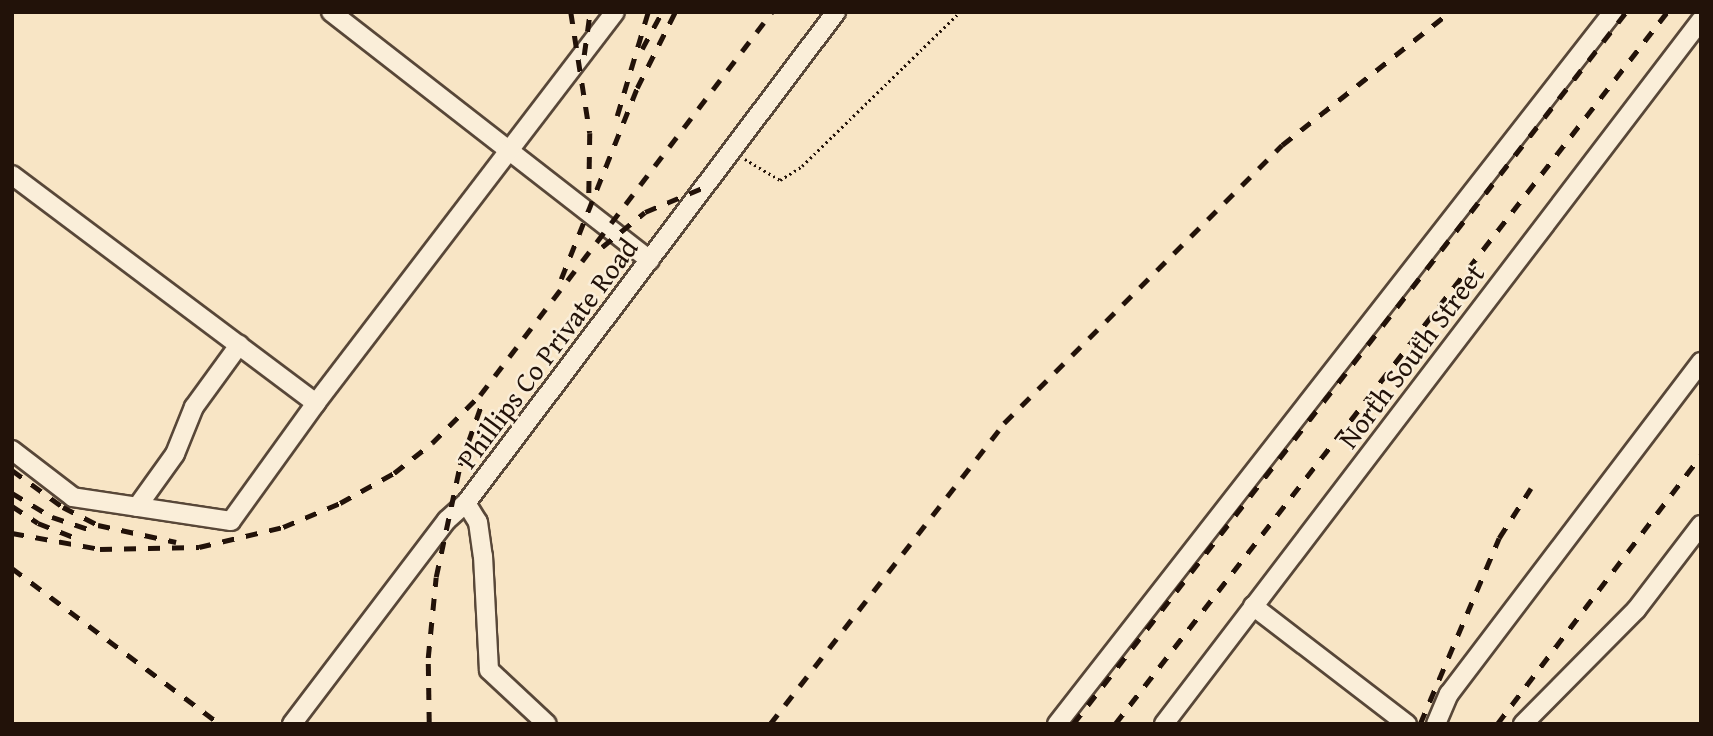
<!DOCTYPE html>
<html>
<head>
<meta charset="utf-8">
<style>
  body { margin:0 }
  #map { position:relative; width:1713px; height:736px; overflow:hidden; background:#f8e5c5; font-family:"Gentium Book Plus",serif }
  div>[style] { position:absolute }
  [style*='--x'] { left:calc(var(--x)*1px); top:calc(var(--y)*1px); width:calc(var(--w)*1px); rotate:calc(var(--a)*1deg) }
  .path>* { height:2.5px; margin-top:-1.25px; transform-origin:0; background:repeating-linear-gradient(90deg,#221209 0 2px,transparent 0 5.5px) }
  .roads { filter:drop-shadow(2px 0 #584738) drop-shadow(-2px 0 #584738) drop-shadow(0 2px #584738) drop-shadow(0 -2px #584738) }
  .minor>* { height:18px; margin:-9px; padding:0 9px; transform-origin:9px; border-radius:9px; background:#faeed9 }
  .rail>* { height:4.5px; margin-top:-2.25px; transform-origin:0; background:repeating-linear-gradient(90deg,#221209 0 12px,transparent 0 24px) }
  span { translate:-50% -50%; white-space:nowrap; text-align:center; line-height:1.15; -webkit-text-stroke:5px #faeed9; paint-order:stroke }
  .street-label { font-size:28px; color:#221209 }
  .frame { position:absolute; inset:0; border:14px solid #221209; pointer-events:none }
</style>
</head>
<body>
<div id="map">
  <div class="path">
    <div style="--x:745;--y:159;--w:41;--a:31"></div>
    <div style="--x:780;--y:180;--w:26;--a:-32"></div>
    <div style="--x:802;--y:166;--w:221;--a:-44.3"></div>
  </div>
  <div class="roads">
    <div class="minor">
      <div style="--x:331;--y:12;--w:404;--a:37.9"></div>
      <div style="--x:12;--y:175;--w:380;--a:36.9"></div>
      <div style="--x:316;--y:403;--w:145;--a:125.8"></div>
      <div style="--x:231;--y:521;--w:160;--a:-171.4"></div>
      <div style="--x:73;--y:497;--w:77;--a:-142.4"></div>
      <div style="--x:316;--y:403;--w:492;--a:-52.6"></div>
      <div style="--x:466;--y:503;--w:22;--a:58"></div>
      <div style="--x:478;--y:522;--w:34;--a:82"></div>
      <div style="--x:483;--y:556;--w:114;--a:87"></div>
      <div style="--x:489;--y:670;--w:79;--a:43"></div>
      <div style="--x:137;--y:507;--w:65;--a:-54.4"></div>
      <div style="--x:175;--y:454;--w:51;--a:-68"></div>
      <div style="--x:194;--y:407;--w:77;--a:-54"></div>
      <div style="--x:1253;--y:606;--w:194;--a:37.5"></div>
      <div style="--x:292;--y:724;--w:256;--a:-52.8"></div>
      <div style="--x:447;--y:520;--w:25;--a:-42"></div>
      <div style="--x:466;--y:503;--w:615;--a:-53"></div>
      <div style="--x:1057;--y:724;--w:903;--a:-52.01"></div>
      <div style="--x:1164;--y:724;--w:885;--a:-52.66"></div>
      <div style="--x:1436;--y:724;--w:33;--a:-67"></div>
      <div style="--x:1449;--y:694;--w:417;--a:-52.8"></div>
      <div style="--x:1523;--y:724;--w:161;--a:-45.3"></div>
      <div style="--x:1636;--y:610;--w:107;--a:-52.6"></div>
    </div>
  </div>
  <div class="rail">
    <div style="--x:571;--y:12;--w:122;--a:81.1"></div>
    <div style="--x:590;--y:133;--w:63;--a:90.9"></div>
    <div style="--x:642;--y:49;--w:42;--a:-61.6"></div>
    <div style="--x:584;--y:55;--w:43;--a:-82.1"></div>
    <div style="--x:617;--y:116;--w:109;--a:-73.4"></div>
    <div style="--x:602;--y:247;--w:55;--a:-39.1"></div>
    <div style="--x:645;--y:212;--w:62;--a:-22.8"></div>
    <div style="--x:561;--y:279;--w:206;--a:-68.3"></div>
    <div style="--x:637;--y:88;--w:85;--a:-63.4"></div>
    <div style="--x:12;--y:470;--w:63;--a:36"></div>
    <div style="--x:63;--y:507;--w:39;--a:27"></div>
    <div style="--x:98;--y:525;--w:80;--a:12.3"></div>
    <div style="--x:12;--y:493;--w:47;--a:31"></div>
    <div style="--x:52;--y:517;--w:44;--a:18.4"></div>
    <div style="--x:12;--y:506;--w:31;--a:33"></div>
    <div style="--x:38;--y:523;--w:46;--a:21.6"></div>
    <div style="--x:12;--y:533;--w:89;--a:10.3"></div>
    <div style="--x:100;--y:549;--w:99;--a:-1.2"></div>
    <div style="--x:199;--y:547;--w:86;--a:-13.4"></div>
    <div style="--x:283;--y:527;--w:62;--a:-22.8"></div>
    <div style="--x:340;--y:503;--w:62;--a:-29.1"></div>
    <div style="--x:394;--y:473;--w:48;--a:-38.3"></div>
    <div style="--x:432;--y:443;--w:68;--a:-45"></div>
    <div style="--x:480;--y:395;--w:482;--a:-52.7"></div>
    <div style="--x:12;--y:568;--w:260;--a:36.9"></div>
    <div style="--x:429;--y:724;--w:66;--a:-90.9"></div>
    <div style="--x:428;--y:658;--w:81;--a:-84.4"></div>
    <div style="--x:436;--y:577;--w:115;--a:-77.9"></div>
    <div style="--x:460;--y:465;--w:69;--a:-70.5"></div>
    <div style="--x:770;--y:724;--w:381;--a:-52.1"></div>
    <div style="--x:1004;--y:423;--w:393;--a:-45"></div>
    <div style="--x:1282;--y:145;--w:214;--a:-38.4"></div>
    <div style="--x:1073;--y:724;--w:902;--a:-52.16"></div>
    <div style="--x:1115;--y:724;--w:901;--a:-52.21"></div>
    <div style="--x:1420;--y:724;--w:202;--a:-67"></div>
    <div style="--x:1499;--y:538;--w:59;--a:-57.4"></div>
    <div style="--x:1497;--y:724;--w:338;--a:-52.8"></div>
  </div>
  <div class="street-label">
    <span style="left:547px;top:353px;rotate:-53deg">Phillips Co Private Road</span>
    <span style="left:1411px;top:356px;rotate:-53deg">North South Street</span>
  </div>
  <div class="frame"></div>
</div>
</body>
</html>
